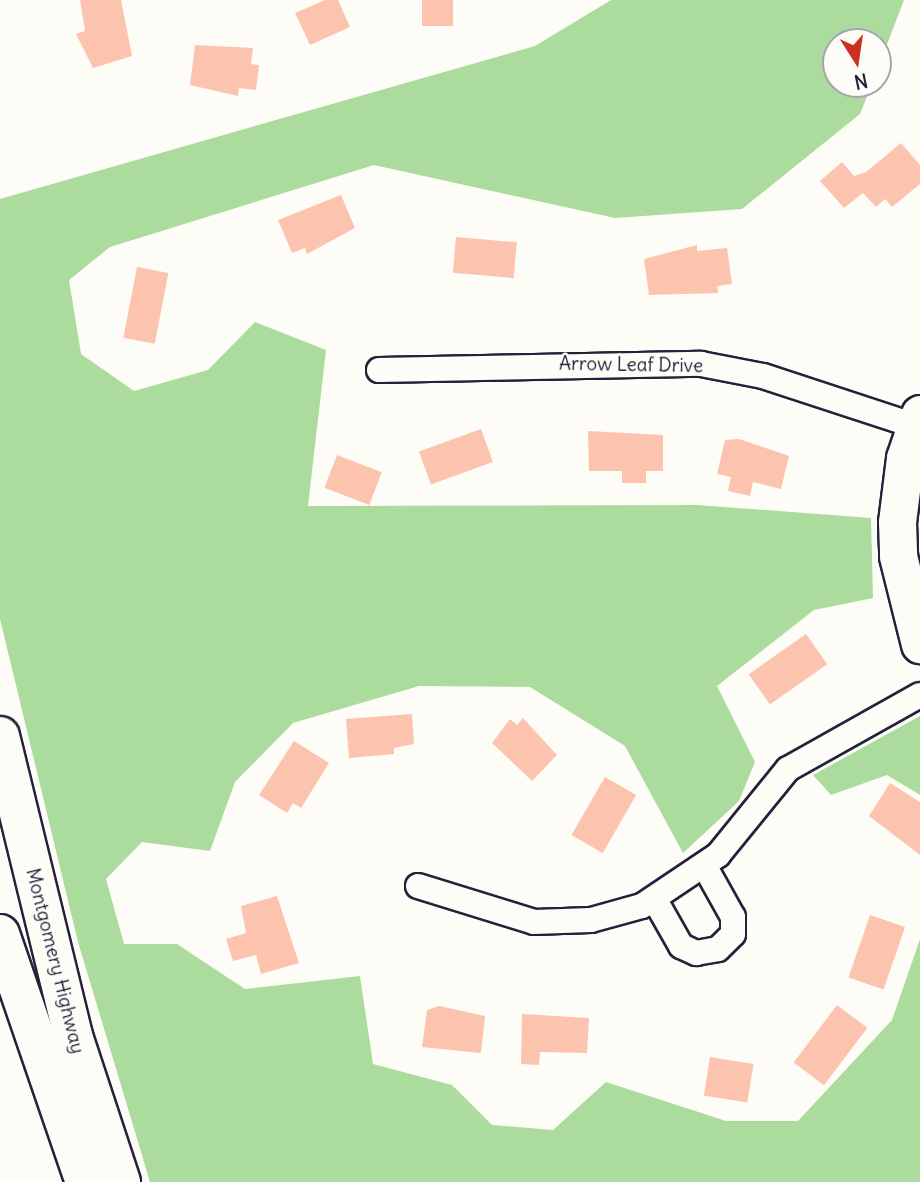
<!DOCTYPE html>
<html>
<head>
<meta charset="utf-8">
<style>
  body { margin:0 }
  #map { position:relative; width:920px; height:1182px; overflow:hidden; background:#fdfcf7; font-family:Delius,sans-serif }
  div>[style] { position:absolute }
  [style*='--x'] { left:calc(var(--x)*1px); top:calc(var(--y)*1px); width:calc(var(--w)*1px); rotate:calc(var(--a)*1deg) }
  .green>* { inset:0; background:#abdc9d }
  .building>* { inset:0; background:#fcc4af; transform-origin:0 0 }
  .roads { filter:drop-shadow(2px 0 #22223b) drop-shadow(-2px 0 #22223b) drop-shadow(0 2px #22223b) drop-shadow(0 -2px #22223b) }
  .street>* { height:24px; margin:-12px; padding:0 12px; transform-origin:12px; border-radius:12px; background:#fdfcf7 }
  .secondary>* { height:37px; margin:-18.5px; padding:0 18.5px; transform-origin:18.5px; border-radius:18.5px; background:#fdfcf7 }
  .primary>* { height:38px; margin:-19px; padding:0 19px; transform-origin:19px; border-radius:19px; background:#fdfcf7 }
  span { translate:-50% -50%; white-space:nowrap; text-align:center; line-height:1.15; -webkit-text-stroke:5px #fdfcf7; paint-order:stroke }
  .street-label { font-size:19px; color:#22223b }
  .north { position:absolute; left:822px; top:28px; width:70px; height:70px; box-sizing:border-box; background:#fdfcf7; border:2px solid #a5a5ac; border-radius:50%; rotate:168deg; font-size:19px; font-weight:700; line-height:28px; text-align:center; color:#22223b }
  .north::after { content:''; display:block; margin:auto; width:24px; height:32px; background:#c8321e; clip-path:polygon(50% 0,100% 100%,50% 72%,0 100%) }
</style>
</head>
<body>
<div id="map">
  <div class="green">
    <div style="clip-path:polygon(611px 0,904px 0,878px 68px,878px 42px,836px 42px,836px 84px,872px 84px,860px 114px,742px 209px,615px 218px,374px 165px,110px 247px,69px 280px,81px 354px,134px 391px,208px 370px,255px 322px,326px 350px,308px 506px,697px 505px,871px 518px,873px 598px,814px 610px,717px 686px,755px 762px,739px 801px,683px 853px,625px 746px,530px 687px,419px 686px,293px 723px,235px 782px,210px 851px,142px 842px,106px 879px,124px 944px,177px 944px,245px 989px,360px 976px,373px 1064px,452px 1085px,492px 1125px,553px 1130px,606px 1082px,726px 1121px,798px 1121px,892px 1020px,920px 939px,920px 1182px,150px 1182px,78px 942px,0 619px,0 199px,535px 46px)"></div>
    <div style="clip-path:polygon(920px 716px,920px 795px,887px 775px,831px 795px,813px 775px)"></div>
  </div>
  <div class="building">
    <div style="clip-path:polygon(80px 0,121px 0,132px 56px,93px 68px,76px 34px,85px 31px)"></div>
    <div style="clip-path:polygon(325px 0,338px 0,350px 27px,310px 45px,295px 13px)"></div>
    <div style="left:422px;top:0;width:31px;height:26px"></div>
    <div style="clip-path:polygon(195px 45px,253px 48px,251px 64px,259px 65px,256px 90px,239px 88px,238px 96px,190px 85px)"></div>
    <div style="clip-path:polygon(901px 143px,920px 165px,920px 184px,892px 207px,885px 199px,876px 207px,863px 193px,844px 208px,820px 181px,842px 162px,854px 176px,866px 172px)"></div>
    <div style="clip-path:polygon(341px 195px,355px 228px,307px 254px,305px 248px,292px 253px,278px 220px)"></div>
    <div style="left:456px;top:237px;width:61px;height:36px;rotate:5deg"></div>
    <div style="clip-path:polygon(697px 245px,697px 251px,727px 248px,732px 284px,717px 286px,718px 293px,649px 295px,644px 259px)"></div>
    <div style="left:137px;top:267px;width:32px;height:72px;rotate:11deg"></div>
    <div style="left:481px;top:429px;width:35px;height:66px;rotate:70deg"></div>
    <div style="clip-path:polygon(588px 431px,663px 435px,663px 471px,646px 471px,646px 483px,622px 483px,622px 471px,589px 471px)"></div>
    <div style="clip-path:polygon(739px 439px,789px 456px,781px 489px,753px 482px,750px 496px,728px 491px,731px 477px,717px 474px,725px 440px)"></div>
    <div style="left:337px;top:455px;width:48px;height:35px;rotate:21deg"></div>
    <div style="left:806px;top:634px;width:37px;height:70px;rotate:55deg"></div>
    <div style="clip-path:polygon(412px 714px,414px 744px,394px 748px,394px 754px,349px 758px,346px 719px)"></div>
    <div style="clip-path:polygon(523px 718px,557px 755px,532px 781px,492px 743px,510px 719px,517px 725px)"></div>
    <div style="clip-path:polygon(294px 741px,329px 763px,301px 808px,293px 803px,287px 813px,259px 795px)"></div>
    <div style="left:605px;top:777px;width:36px;height:67px;rotate:30deg"></div>
    <div style="clip-path:polygon(890px 783px,920px 802px,920px 855px,869px 816px)"></div>
    <div style="clip-path:polygon(277px 896px,299px 963px,261px 974px,256px 955px,233px 961px,226px 939px,246px 933px,241px 906px)"></div>
    <div style="left:870px;top:915px;width:37px;height:66px;rotate:19deg"></div>
    <div style="left:837px;top:1005px;width:38px;height:72px;rotate:37deg"></div>
    <div style="clip-path:polygon(439px 1006px,485px 1016px,481px 1053px,422px 1047px,427px 1010px)"></div>
    <div style="clip-path:polygon(522px 1014px,589px 1018px,587px 1053px,540px 1052px,539px 1065px,521px 1064px)"></div>
    <div style="left:710px;top:1057px;width:44px;height:39px;rotate:9deg"></div>
  </div>
  <div class="roads">
    <div class="street">
      <div style="--x:379;--y:370;--w:322;--a:-1.1"></div>
      <div style="--x:701;--y:364;--w:63;--a:11"></div>
      <div style="--x:763;--y:376;--w:160;--a:18.2"></div>
      <div style="--x:418;--y:886;--w:121;--a:17.2"></div>
      <div style="--x:534;--y:922;--w:57;--a:-2"></div>
      <div style="--x:591;--y:920;--w:53;--a:-15.4"></div>
      <div style="--x:642;--y:906;--w:92;--a:-33.9"></div>
      <div style="--x:718;--y:855;--w:111;--a:-50.9"></div>
      <div style="--x:788;--y:769;--w:151;--a:-29.3"></div>
      <div style="--x:655;--y:900;--w:53;--a:60.5"></div>
      <div style="--x:681;--y:946;--w:17;--a:25"></div>
      <div style="--x:696;--y:953;--w:22;--a:-10"></div>
      <div style="--x:718;--y:949;--w:21;--a:-45"></div>
      <div style="--x:733;--y:934;--w:17;--a:-90"></div>
      <div style="--x:733;--y:917;--w:57;--a:-119.2"></div>
    </div>
    <div class="secondary">
      <div style="--x:920;--y:414;--w:46;--a:108.8"></div>
      <div style="--x:905;--y:458;--w:64;--a:97.1"></div>
      <div style="--x:897;--y:522;--w:34;--a:88"></div>
      <div style="--x:898;--y:556;--w:91;--a:76"></div>
    </div>
    <div class="primary">
      <div style="--x:0;--y:736;--w:309;--a:76.3"></div>
      <div style="--x:73;--y:1036;--w:154;--a:71.8"></div>
      <div style="--x:0;--y:934;--w:262;--a:71.1"></div>
    </div>
  </div>
  <div class="street-label">
    <span style="left:631px;top:365px;rotate:1deg">Arrow Leaf Drive</span>
    <span style="left:55px;top:961px;rotate:76deg">Montgomery Highway</span>
  </div>
  <div class="north">N</div>
</div>
</body>
</html>
